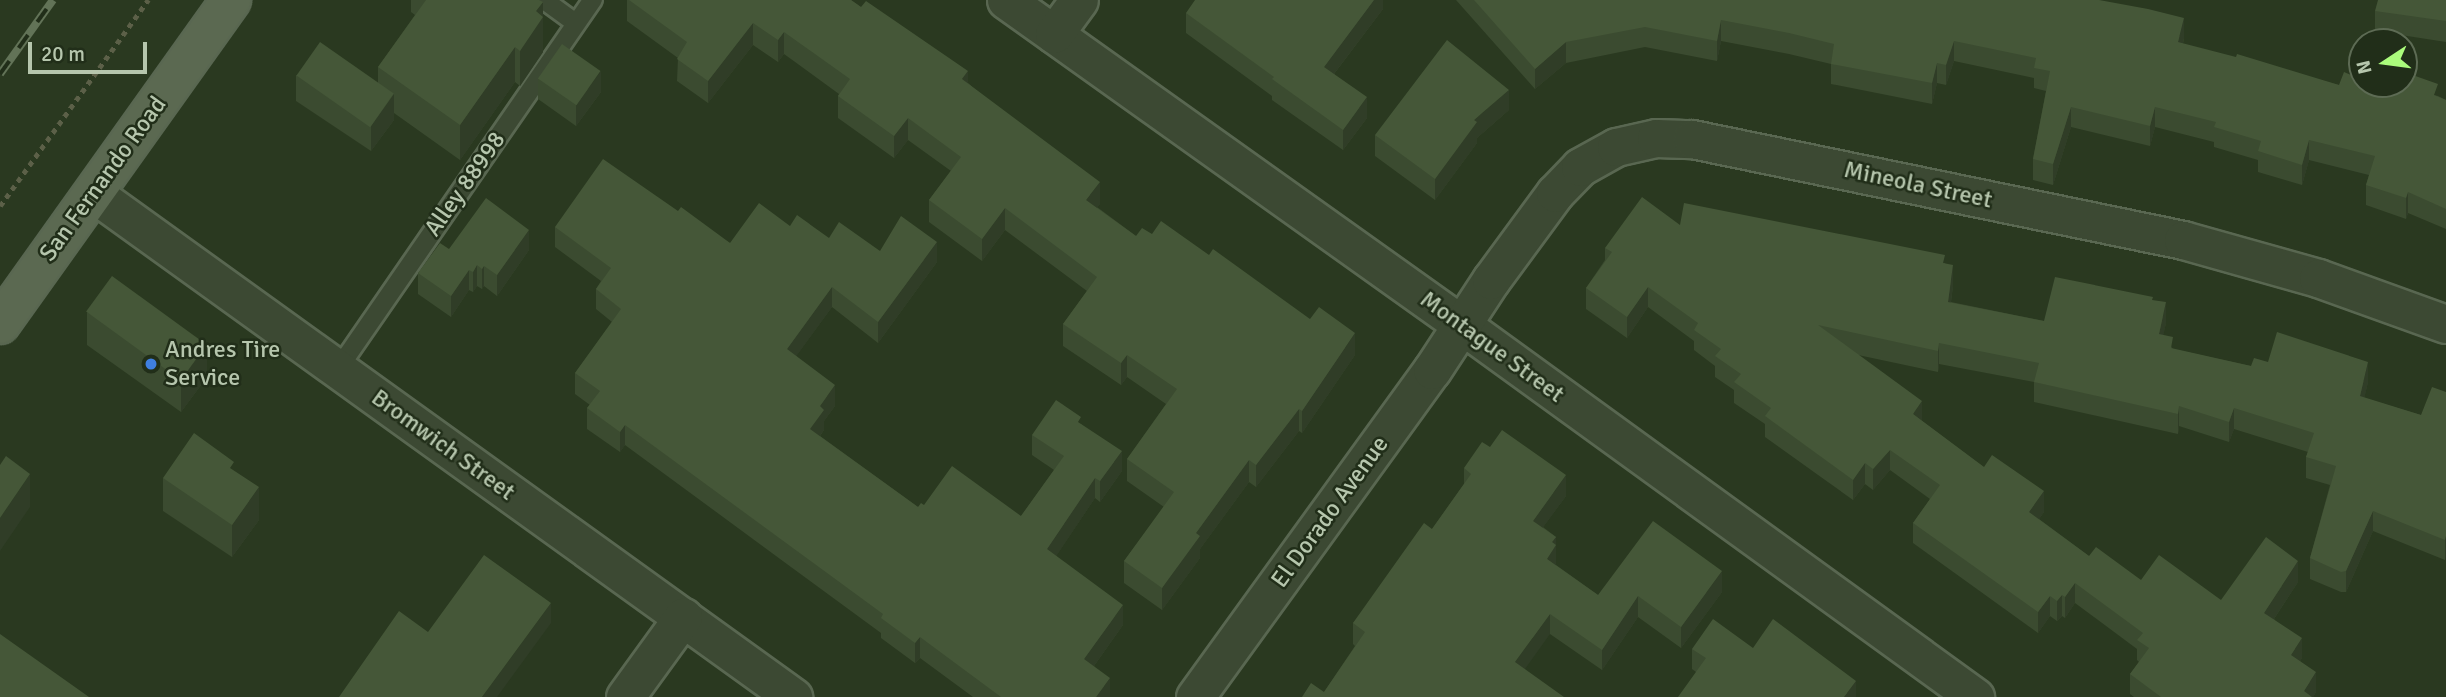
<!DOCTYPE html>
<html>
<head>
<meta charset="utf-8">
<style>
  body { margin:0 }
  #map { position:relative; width:2446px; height:697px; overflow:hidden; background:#2a3920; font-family:Signika,sans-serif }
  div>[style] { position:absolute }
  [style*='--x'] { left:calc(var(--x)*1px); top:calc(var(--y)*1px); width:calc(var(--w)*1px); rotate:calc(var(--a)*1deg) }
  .path>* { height:4.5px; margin-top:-2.25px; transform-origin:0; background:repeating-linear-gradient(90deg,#5c6048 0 5px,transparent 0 10px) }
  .roads { filter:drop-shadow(2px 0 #596751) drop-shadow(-2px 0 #596751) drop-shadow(0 2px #596751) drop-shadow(0 -2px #596751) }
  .lane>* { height:18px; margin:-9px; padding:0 9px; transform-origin:9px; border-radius:9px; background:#3c4933 }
  .street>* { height:37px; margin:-18.5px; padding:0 18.5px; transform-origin:18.5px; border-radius:18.5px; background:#3c4933 }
  .primary>* { height:38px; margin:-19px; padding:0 19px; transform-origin:19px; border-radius:19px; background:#5b6951 }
  .rail>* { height:8px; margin-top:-4px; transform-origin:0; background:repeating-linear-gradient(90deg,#212e19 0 16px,#627357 0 32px); box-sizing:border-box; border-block:2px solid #627357 }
  .wall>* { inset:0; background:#3b4b30 }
  .shaded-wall>* { inset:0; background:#303d27 }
  .building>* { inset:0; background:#455738; transform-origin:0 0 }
  .dots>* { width:19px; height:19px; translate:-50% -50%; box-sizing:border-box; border:4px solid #212e19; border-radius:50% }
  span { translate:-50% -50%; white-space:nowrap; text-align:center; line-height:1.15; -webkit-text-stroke:5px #212e19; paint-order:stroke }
  .street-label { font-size:24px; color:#b6c6ad }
  .poi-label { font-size:24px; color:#b6c6ad }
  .left { translate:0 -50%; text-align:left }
  .north { position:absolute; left:2348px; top:28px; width:70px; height:70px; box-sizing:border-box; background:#212e19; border:2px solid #5d6b54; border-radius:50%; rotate:257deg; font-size:19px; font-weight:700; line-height:28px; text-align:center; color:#b6c6ad }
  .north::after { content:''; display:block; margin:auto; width:24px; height:32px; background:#abfc7c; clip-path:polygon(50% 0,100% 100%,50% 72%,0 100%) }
  .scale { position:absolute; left:28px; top:42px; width:119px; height:32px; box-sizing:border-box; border:4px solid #b6c6ad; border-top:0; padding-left:9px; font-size:21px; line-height:24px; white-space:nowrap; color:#b6c6ad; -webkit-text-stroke:5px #212e19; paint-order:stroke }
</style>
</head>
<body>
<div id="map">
  <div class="path">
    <div style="--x:0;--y:206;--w:254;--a:-54.3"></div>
  </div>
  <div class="roads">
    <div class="lane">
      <div style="--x:544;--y:0;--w:39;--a:36"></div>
      <div style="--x:338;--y:369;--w:449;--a:-55.4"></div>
    </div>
    <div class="street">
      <div style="--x:1006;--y:0;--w:560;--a:35.48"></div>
      <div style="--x:1462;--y:325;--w:634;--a:35.95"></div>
      <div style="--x:1054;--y:34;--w:42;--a:-53.7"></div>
      <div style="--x:93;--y:193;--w:863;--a:35.75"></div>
      <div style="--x:625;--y:697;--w:99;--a:-54.1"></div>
      <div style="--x:1195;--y:697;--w:404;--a:-54.1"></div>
      <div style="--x:1432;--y:370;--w:108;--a:-56.8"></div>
      <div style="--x:1491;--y:280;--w:108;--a:-53.7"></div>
      <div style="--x:1555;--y:193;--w:36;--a:-46"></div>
      <div style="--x:1580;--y:167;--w:41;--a:-29.1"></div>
      <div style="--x:1616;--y:147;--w:41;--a:-12.7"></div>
      <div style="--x:1656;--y:138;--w:36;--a:2"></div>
      <div style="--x:1692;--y:139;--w:501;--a:11.62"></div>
      <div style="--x:2183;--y:240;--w:140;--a:15.7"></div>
      <div style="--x:2318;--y:278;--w:136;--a:19.8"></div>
    </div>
    <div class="primary">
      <div style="--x:0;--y:324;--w:398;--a:-54.5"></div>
    </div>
  </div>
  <div class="rail">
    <div style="--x:0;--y:74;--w:91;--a:-54.4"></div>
  </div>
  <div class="wall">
    <div style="clip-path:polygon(411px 0,539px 0,543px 16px,543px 52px,520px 86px,515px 82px,460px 160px,394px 113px,394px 120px,371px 151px,296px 101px,296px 75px,378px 83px,378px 67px,415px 15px,411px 12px)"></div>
    <div style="clip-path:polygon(627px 0,851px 0,968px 83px,1100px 204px,1097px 207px,1136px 236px,1152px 234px,1209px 255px,1355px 355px,1302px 433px,1299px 431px,1256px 487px,1249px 482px,1200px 549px,1200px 558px,1162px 610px,1124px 583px,1124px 561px,1164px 507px,1127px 481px,1127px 459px,1166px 404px,1127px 377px,1121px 385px,1063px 346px,1063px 324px,1087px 291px,1005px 230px,982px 261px,929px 222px,929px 200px,951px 171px,908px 140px,894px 158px,838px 118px,838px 96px,839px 94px,784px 54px,778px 62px,753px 45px,708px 103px,677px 81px,678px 58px,627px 21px)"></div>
    <div style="clip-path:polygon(1383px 0,1383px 9px,1334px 74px,1367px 118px,1343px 150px,1272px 100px,1272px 96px,1186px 33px,1186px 13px)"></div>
    <div style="clip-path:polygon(1456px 0,2099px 0,2184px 38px,2183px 44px,2339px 85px,2358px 78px,2438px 96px,2446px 100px,2446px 229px,2408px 213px,2406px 219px,2366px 205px,2366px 185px,2369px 175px,2309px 160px,2302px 185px,2258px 172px,2258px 160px,2214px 147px,2214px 142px,2155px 127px,2150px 146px,2071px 127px,2053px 185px,2033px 180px,2033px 159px,2046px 91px,2034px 88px,2034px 78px,1954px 61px,1946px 85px,1937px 83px,1932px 104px,1831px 84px,1831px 64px,1789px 54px,1721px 41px,1717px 61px,1645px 47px,1566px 63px,1535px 89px)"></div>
    <div style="clip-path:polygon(2446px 0,2446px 42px,2375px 31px,2375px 11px)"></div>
    <div style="clip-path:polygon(538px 78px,601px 92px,576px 126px,538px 99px)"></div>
    <div style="clip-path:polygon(1509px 110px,1477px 138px,1477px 143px,1435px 200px,1375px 156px,1375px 135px)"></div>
    <div style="clip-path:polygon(678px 211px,730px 243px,790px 226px,829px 238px,880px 251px,937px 262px,878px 343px,832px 307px,796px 356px,835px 406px,824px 421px,824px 430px,820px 436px,918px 507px,924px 505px,1021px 516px,1054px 470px,1032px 455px,1032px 435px,1081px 424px,1122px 471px,1100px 502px,1095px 498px,1056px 556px,1123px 625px,1094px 666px,1110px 697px,973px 697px,920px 658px,915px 663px,881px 638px,881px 633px,625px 445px,620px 452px,587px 429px,587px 408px,590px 405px,575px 394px,575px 373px,612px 322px,596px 309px,596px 289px,601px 281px,555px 247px,555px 227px)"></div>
    <div style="clip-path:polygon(1680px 225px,1945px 263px,1953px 286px,1951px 302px,2044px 321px,2153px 300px,2166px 323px,2163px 335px,2173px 349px,2251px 366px,2268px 362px,2368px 382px,2364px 398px,2421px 415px,2446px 392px,2445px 560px,2373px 531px,2346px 592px,2341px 592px,2310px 579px,2310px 558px,2330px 485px,2306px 478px,2306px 457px,2308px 452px,2234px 429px,2229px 442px,2179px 426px,2178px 434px,2034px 402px,2034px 382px,1939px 364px,1938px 372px,1858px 355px,1922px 421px,2044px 512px,2039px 519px,2089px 556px,2141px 580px,2221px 600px,2298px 582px,2274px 619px,2302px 658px,2300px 661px,2316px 692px,2313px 697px,2134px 697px,2130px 694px,2130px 674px,2139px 662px,2137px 660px,2137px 649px,2075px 603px,2065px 618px,2062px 616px,2057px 621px,2050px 616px,2038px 633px,1913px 543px,1913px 523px,1930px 499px,1890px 470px,1873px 490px,1865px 484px,1853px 500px,1765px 437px,1765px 424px,1734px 403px,1734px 390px,1715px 377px,1715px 366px,1694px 350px,1694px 341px,1648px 307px,1627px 338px,1586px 309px,1586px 288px,1605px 260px,1605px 248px)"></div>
    <div style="clip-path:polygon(449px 249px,529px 250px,497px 296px,484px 286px,482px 289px,477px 286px,473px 292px,469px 290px,451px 317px,418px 294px,418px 273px)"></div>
    <div style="clip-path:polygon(87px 312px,207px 377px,181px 412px,87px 345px)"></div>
    <div style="clip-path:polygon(1464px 468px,1566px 496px,1543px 527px,1556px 537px,1556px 565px,1598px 595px,1722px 592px,1681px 648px,1638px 617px,1602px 670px,1550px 634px,1324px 692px,1355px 646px,1353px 644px,1353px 623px,1432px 529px,1464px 484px)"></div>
    <div style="clip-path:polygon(234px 471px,259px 520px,232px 557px,163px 511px,163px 478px)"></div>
    <div style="clip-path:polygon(1753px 648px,1856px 697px,1696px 672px,1692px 669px,1692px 649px)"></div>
  </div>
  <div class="shaded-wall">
    <div style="clip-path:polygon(1374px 0,1383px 0,1383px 9px,1324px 87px,1324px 67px)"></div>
    <div style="clip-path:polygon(543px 2px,543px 52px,520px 86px,520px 51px,536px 11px)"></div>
    <div style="clip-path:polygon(2184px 18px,2184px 38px,2178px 63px,2178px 42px)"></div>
    <div style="clip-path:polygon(1721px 20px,1721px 41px,1717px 61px,1717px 41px)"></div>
    <div style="clip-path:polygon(753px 23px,753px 45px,708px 103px,708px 81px)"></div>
    <div style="clip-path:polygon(784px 32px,784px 54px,778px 62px,778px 40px)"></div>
    <div style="clip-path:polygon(1954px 41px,1954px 61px,1946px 85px,1946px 65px)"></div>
    <div style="clip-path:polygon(1566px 42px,1566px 63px,1535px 89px,1535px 69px)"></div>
    <div style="clip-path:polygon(515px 47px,515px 82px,460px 160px,460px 125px)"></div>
    <div style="clip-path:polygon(1937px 63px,1937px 83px,1932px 104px,1932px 83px)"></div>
    <div style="clip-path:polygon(601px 71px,601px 92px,576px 126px,576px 105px)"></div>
    <div style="clip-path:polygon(968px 71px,968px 93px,962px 79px)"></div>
    <div style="clip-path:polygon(1509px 90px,1509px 110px,1477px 138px,1477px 143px,1435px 200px,1435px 179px,1474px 120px)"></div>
    <div style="clip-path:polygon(394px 94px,394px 120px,371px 151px,371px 126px)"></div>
    <div style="clip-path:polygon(1367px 97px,1367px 118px,1343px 150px,1343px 130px)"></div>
    <div style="clip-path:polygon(2071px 107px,2071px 127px,2053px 185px,2053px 164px)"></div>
    <div style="clip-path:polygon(2155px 107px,2155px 127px,2150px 146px,2150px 126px)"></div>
    <div style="clip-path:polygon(908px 118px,908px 140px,894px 158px,894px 136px)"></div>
    <div style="clip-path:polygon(2309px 140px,2309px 160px,2302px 185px,2302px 165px)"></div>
    <div style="clip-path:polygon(1100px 182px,1100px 204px,1086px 222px,1086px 200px)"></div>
    <div style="clip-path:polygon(2408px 192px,2408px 213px,2406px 219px,2406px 198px)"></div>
    <div style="clip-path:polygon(1005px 208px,1005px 230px,982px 261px,982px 239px)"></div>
    <div style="clip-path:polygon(529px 230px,529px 250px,497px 296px,497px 275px)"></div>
    <div style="clip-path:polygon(937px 242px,937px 262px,878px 343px,878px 322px)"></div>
    <div style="clip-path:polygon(477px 265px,477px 286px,473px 292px,473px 272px)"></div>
    <div style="clip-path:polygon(1953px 265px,1953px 286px,1948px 322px,1948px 302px)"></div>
    <div style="clip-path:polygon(484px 266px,484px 286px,482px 289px,482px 269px)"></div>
    <div style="clip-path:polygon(469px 270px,469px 290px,451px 317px,451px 296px)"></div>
    <div style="clip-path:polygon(832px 287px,832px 307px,787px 369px,787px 349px)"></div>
    <div style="clip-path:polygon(1648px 287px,1648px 307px,1627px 338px,1627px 317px)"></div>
    <div style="clip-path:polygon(2166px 302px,2166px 323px,2159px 355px,2159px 334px)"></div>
    <div style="clip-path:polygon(1355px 333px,1355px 355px,1302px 433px,1302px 411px)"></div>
    <div style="clip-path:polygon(1939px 343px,1939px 364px,1938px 372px,1938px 351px)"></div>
    <div style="clip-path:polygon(207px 344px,207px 377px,181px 412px,181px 379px)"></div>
    <div style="clip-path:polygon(1127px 355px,1127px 377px,1121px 385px,1121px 363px)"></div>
    <div style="clip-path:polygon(2368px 362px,2368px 382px,2360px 417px,2360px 396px)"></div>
    <div style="clip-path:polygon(835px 385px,835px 406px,824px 421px,824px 430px,810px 449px,810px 429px,820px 406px)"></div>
    <div style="clip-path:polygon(1922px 401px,1922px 421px,1913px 414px)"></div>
    <div style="clip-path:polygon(2179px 406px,2179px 426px,2178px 434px,2178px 414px)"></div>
    <div style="clip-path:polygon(2234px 408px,2234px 429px,2229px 442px,2229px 422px)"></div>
    <div style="clip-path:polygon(1299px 409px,1299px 431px,1256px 487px,1256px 465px)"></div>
    <div style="clip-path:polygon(625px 425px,625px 445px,620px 452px,620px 432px)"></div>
    <div style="clip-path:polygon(1890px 450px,1890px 470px,1873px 490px,1873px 469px)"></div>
    <div style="clip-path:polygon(1122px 451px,1122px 471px,1100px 502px,1100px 481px)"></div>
    <div style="clip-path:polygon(1249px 460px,1249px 482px,1200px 549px,1200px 558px,1162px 610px,1162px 588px,1196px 533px)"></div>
    <div style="clip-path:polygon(1865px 463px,1865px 484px,1853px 500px,1853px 480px)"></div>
    <div style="clip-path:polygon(30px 474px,30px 507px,0 551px,0 518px)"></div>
    <div style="clip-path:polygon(1566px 475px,1566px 496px,1533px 541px,1533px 521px)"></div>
    <div style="clip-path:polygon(1095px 478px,1095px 498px,1047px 570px,1047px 549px)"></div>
    <div style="clip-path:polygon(259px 487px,259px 520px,232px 557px,232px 525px)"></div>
    <div style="clip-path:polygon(2044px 491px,2044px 512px,2029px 533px,2029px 512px)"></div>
    <div style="clip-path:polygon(2373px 511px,2373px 531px,2346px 592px,2346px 571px)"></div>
    <div style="clip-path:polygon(2446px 536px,2446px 557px,2445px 560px,2445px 540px)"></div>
    <div style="clip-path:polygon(1556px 537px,1556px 566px,1547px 559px,1552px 542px)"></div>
    <div style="clip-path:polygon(2298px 561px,2298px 582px,2264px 634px,2264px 613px)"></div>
    <div style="clip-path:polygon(1722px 571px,1722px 592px,1681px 648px,1681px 627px)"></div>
    <div style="clip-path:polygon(2075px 583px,2075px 603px,2065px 618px,2065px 597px)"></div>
    <div style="clip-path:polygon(2062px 595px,2062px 616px,2057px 621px,2057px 601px)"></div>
    <div style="clip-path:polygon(1638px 596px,1638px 617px,1602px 670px,1602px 650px)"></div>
    <div style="clip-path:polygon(2050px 596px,2050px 616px,2038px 633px,2038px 612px)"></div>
    <div style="clip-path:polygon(551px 603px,551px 623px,497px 697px,482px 697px)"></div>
    <div style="clip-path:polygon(1123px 605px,1123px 625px,1084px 680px,1084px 659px)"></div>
    <div style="clip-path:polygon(1550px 614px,1550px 634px,1515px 683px,1515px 662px)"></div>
    <div style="clip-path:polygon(920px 637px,920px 658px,915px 663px,915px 643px)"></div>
    <div style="clip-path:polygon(2302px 638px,2302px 658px,2291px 675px,2291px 655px)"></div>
    <div style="clip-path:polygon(2316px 672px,2316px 692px,2313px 697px,2304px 697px,2304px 691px)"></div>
    <div style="clip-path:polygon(1110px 678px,1110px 697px,1096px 697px)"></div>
    <div style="clip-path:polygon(1856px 681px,1856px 697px,1844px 697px)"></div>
  </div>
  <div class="building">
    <div style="clip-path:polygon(426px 0,539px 0,543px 2px,536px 11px,543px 17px,520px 51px,515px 47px,460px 125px,378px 67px)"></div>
    <div style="clip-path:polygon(629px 0,851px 0,861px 7px,866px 1px,968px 71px,962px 79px,1100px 182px,1086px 200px,1136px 236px,1142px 228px,1152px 234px,1161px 221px,1209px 255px,1213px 249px,1310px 319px,1319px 307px,1355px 333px,1302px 411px,1299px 409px,1256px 465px,1249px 460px,1196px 533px,1200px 536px,1162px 588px,1124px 561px,1174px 492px,1127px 459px,1177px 389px,1127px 355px,1121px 363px,1063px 324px,1097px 277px,1005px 208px,982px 239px,929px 200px,961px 157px,908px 118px,894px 136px,838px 96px,850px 79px,784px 32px,778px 40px,753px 23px,708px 81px,677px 59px,687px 42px)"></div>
    <div style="clip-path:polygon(1195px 0,1374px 0,1324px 67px,1367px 97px,1343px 130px,1272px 79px,1274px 77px,1186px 13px)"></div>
    <div style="clip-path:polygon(1474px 0,2099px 0,2148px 9px,2184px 18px,2178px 42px,2236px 57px,2237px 54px,2339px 85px,2344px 72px,2358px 78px,2362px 63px,2362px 84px,2404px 84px,2404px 72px,2438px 84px,2434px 95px,2446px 100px,2446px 209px,2408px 192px,2406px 198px,2366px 185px,2375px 156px,2309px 140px,2302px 165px,2258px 151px,2261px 141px,2214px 127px,2216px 122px,2155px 107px,2150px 126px,2071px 107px,2053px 164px,2033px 159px,2050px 71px,2034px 68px,2036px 58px,1954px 41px,1946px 65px,1937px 63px,1932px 83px,1831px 64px,1834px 44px,1789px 33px,1721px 20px,1717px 41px,1645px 27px,1566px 42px,1535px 69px)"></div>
    <div style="clip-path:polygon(2378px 0,2446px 0,2446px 21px,2375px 11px)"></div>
    <div style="clip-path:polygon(1447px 40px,1509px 90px,1474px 120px,1477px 122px,1435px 179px,1375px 135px)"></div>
    <div style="left:320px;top:42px;width:90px;height:41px;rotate:35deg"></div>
    <div style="left:562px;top:44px;width:47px;height:42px;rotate:35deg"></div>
    <div style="clip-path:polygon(603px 159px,678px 211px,681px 207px,730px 243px,759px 203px,790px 226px,797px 215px,829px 238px,839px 222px,880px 251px,901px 216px,937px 242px,878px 322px,832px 287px,787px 349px,835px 385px,820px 406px,824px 410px,810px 429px,918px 507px,921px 503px,924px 505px,952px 466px,1021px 516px,1064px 456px,1032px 435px,1056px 400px,1081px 417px,1078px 422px,1122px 451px,1100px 481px,1095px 478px,1047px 549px,1123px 605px,1084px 659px,1110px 678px,1096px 697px,1001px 697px,920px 637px,915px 643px,881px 618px,883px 614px,625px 425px,620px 432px,587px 408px,600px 391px,575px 373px,621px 309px,596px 289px,611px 268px,555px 227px)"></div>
    <div style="clip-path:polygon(1642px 197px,1680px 225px,1684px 203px,1945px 255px,1943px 263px,1953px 265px,1948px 302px,2044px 321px,2055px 277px,2153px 297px,2152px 300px,2166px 302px,2159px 334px,2173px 337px,2171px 348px,2251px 366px,2254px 358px,2268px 362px,2277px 332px,2368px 362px,2360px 396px,2421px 415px,2432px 387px,2446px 392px,2446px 536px,2445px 540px,2373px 511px,2346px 571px,2341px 572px,2310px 558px,2336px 466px,2306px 457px,2314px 433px,2234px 408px,2229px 422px,2179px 406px,2178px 414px,2034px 382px,2039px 363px,1939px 343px,1938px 351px,1818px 325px,1922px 401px,1913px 414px,1984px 467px,1992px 455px,2044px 491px,2029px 512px,2089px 556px,2096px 547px,2141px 580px,2159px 555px,2221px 600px,2266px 537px,2298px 561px,2264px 613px,2302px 638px,2291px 655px,2316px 672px,2304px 691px,2312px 697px,2161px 697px,2130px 674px,2149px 648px,2137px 640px,2143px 633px,2075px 583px,2065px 597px,2062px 595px,2057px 601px,2050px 596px,2038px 612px,1913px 523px,1940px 485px,1890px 450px,1873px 469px,1865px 463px,1853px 480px,1765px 416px,1771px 408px,1734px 382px,1741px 374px,1715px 356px,1721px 349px,1694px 330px,1698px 323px,1648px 287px,1627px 317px,1586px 288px,1612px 252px,1605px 248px)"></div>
    <div style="clip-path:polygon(486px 198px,529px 230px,497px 275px,484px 266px,482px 269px,477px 265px,473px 272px,469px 270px,451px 296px,418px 273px,440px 243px,449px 249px)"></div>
    <div style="left:112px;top:276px;width:117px;height:44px;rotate:36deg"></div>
    <div style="clip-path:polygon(1502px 430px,1566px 475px,1533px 521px,1556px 537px,1552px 542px,1556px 545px,1547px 559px,1598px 595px,1653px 521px,1722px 571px,1681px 627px,1638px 596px,1602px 650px,1550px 614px,1515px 662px,1564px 697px,1302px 697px,1311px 683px,1324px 692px,1365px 632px,1353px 623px,1424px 523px,1432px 529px,1471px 474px,1464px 468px,1482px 442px,1490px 447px)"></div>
    <div style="clip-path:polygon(194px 433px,234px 462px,230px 468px,259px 487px,232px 525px,163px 478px)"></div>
    <div style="clip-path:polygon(6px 456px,30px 474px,0 518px,0 465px)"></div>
    <div style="clip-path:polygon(484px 555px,551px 603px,482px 697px,339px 697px,399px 611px,428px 632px)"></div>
    <div style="clip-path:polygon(1713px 619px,1753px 648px,1773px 619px,1856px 681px,1844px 697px,1678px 697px,1706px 658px,1692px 649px)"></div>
    <div style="clip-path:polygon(0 634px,89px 697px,0 697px)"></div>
  </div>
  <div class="dots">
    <div style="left:151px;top:364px;background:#3f7fe0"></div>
  </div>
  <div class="street-label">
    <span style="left:103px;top:179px;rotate:-54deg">San Fernando Road</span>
    <span style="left:465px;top:184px;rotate:-55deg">Alley 88998</span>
    <span style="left:1918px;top:185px;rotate:12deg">Mineola Street</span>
    <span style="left:1492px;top:347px;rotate:36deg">Montague Street</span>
    <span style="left:443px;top:445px;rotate:36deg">Bromwich Street</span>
    <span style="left:1330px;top:512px;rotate:-54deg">El Dorado Avenue</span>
  </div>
  <div class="poi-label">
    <span class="left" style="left:165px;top:364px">Andres Tire<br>Service</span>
  </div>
  <div class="north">N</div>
  <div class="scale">20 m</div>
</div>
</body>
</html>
